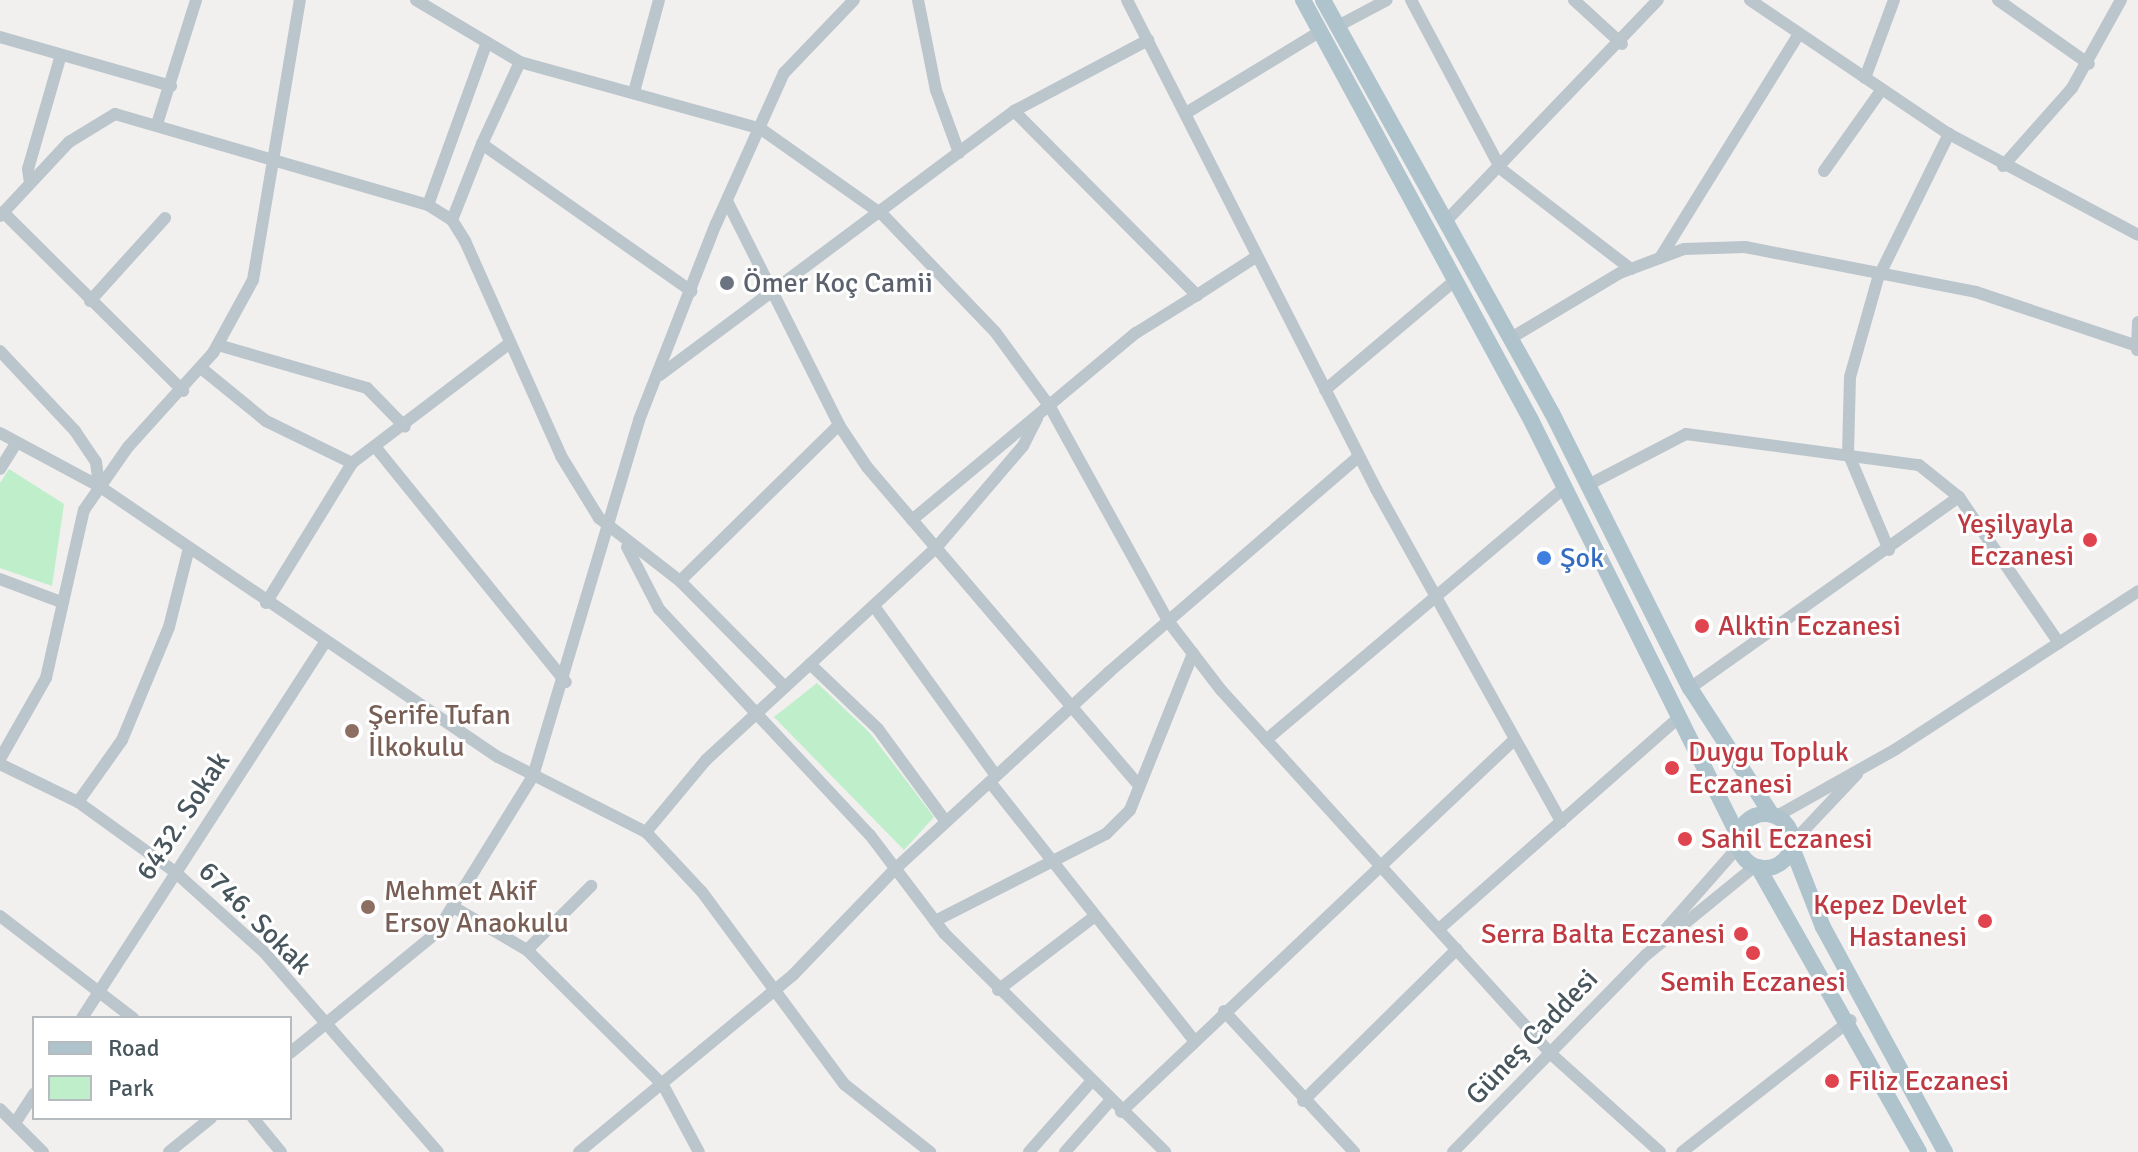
<!DOCTYPE html>
<html>
<head>
<meta charset="utf-8">
<style>
  body { margin:0 }
  #map { position:relative; width:2138px; height:1152px; overflow:hidden; background:#f2efef; font-family:Signika,sans-serif }
  div>[style] { position:absolute }
  [style*='--x'] { left:calc(var(--x)*1px); top:calc(var(--y)*1px); width:calc(var(--w)*1px); rotate:calc(var(--a)*1deg) }
  .green>* { inset:0; background:#beeeca }
  .minor>* { height:12px; margin:-6px; padding:0 6px; transform-origin:6px; border-radius:6px; background:#bbc6cc }
  .major>* { height:16px; margin:-8px; padding:0 8px; transform-origin:8px; border-radius:8px; background:#afc3cd }
  .major>.ring { margin:-8px; padding:0; box-sizing:content-box; background:none; border:16px solid #afc3cd; border-radius:50% }
  .dots>* { width:22px; height:22px; translate:-50% -50%; box-sizing:border-box; border:4px solid #fff; border-radius:50% }
  span { translate:-50% -50%; white-space:nowrap; text-align:center; line-height:1.15; -webkit-text-stroke:6px #fff; paint-order:stroke }
  .worship-label { font-size:28px; color:#5b616d }
  .left { translate:0 -50%; text-align:left }
  .health-label { font-size:28px; color:#be3a42 }
  .right { translate:-100% -50%; text-align:right }
  .shop-label { font-size:28px; color:#366cbe }
  .education-label { font-size:28px; color:#785e54 }
  .street-label { font-size:28px; color:#47555c }
  .legend { position:absolute; left:32px; top:1016px; width:260px; height:104px; box-sizing:border-box; background:#fff; border:2px solid #b5bbbe; margin:0; padding:10px 14px; list-style:none; font-size:24px; color:#47555c }
  .legend li { display:flex; align-items:center; gap:16px; height:40px }
  .legend b { width:40px; border:2px solid #b5bbbe }
</style>
</head>
<body>
<div id="map">
  <div class="green">
    <div style="clip-path:polygon(9px 469px,64px 504px,52px 586px,0 568px,0 483px)"></div>
    <div style="clip-path:polygon(817px 683px,869px 732px,934px 817px,904px 850px,774px 717px)"></div>
  </div>
  <div class="minor">
    <div style="--x:416;--y:0;--w:121;--a:30.8"></div>
    <div style="--x:520;--y:62;--w:250;--a:15.5"></div>
    <div style="--x:761;--y:129;--w:149;--a:35.2"></div>
    <div style="--x:883;--y:215;--w:163;--a:46.2"></div>
    <div style="--x:996;--y:333;--w:92;--a:53.9"></div>
    <div style="--x:1050;--y:407;--w:244;--a:61.1"></div>
    <div style="--x:1168;--y:621;--w:87;--a:52.5"></div>
    <div style="--x:1221;--y:690;--w:490;--a:47.8"></div>
    <div style="--x:1550;--y:1053;--w:148;--a:42"></div>
    <div style="--x:918;--y:0;--w:92;--a:78.7"></div>
    <div style="--x:936;--y:90;--w:67;--a:69.9"></div>
    <div style="--x:1127;--y:0;--w:549;--a:63.01"></div>
    <div style="--x:1376;--y:489;--w:381;--a:60.9"></div>
    <div style="--x:1411;--y:0;--w:191;--a:62"></div>
    <div style="--x:1501;--y:169;--w:164;--a:37.6"></div>
    <div style="--x:1574;--y:0;--w:65;--a:42.5"></div>
    <div style="--x:1750;--y:0;--w:240;--a:34"></div>
    <div style="--x:1949;--y:134;--w:214;--a:28.1"></div>
    <div style="--x:1998;--y:0;--w:111;--a:35.1"></div>
    <div style="--x:1338;--y:26;--w:55;--a:-28"></div>
    <div style="--x:0;--y:37;--w:178;--a:16"></div>
    <div style="--x:520;--y:62;--w:90;--a:114.9"></div>
    <div style="--x:482;--y:144;--w:256;--a:35.1"></div>
    <div style="--x:1865;--y:78;--w:83;--a:-69.6"></div>
    <div style="--x:634;--y:92;--w:95;--a:-74.8"></div>
    <div style="--x:1014;--y:111;--w:260;--a:45.2"></div>
    <div style="--x:1197;--y:295;--w:70;--a:-32.8"></div>
    <div style="--x:1186;--y:113;--w:158;--a:-31.3"></div>
    <div style="--x:157;--y:124;--w:130;--a:-72.5"></div>
    <div style="--x:2003;--y:166;--w:104;--a:-48.5"></div>
    <div style="--x:2072;--y:88;--w:101;--a:-60.9"></div>
    <div style="--x:1824;--y:171;--w:100;--a:-54.7"></div>
    <div style="--x:30;--y:183;--w:14;--a:-98"></div>
    <div style="--x:28;--y:169;--w:119;--a:-73.9"></div>
    <div style="--x:727;--y:201;--w:250;--a:63.4"></div>
    <div style="--x:839;--y:425;--w:50;--a:56.3"></div>
    <div style="--x:867;--y:467;--w:419;--a:49.5"></div>
    <div style="--x:428;--y:205;--w:173;--a:-70.1"></div>
    <div style="--x:3;--y:212;--w:254;--a:44.8"></div>
    <div style="--x:0;--y:216;--w:101;--a:-47"></div>
    <div style="--x:69;--y:142;--w:54;--a:-31.3"></div>
    <div style="--x:115;--y:114;--w:326;--a:16.2"></div>
    <div style="--x:428;--y:205;--w:28;--a:32"></div>
    <div style="--x:452;--y:220;--w:25;--a:58"></div>
    <div style="--x:465;--y:241;--w:235;--a:65.9"></div>
    <div style="--x:561;--y:456;--w:73;--a:58.5"></div>
    <div style="--x:599;--y:518;--w:103;--a:37.9"></div>
    <div style="--x:680;--y:581;--w:149;--a:45.3"></div>
    <div style="--x:452;--y:220;--w:82;--a:-68.5"></div>
    <div style="--x:1446;--y:221;--w:306;--a:-46.2"></div>
    <div style="--x:1660;--y:258;--w:264;--a:-58.2"></div>
    <div style="--x:90;--y:301;--w:112;--a:-47.9"></div>
    <div style="--x:1511;--y:338;--w:127;--a:-30.8"></div>
    <div style="--x:1620;--y:273;--w:68;--a:-20.6"></div>
    <div style="--x:1684;--y:249;--w:61;--a:-1.9"></div>
    <div style="--x:1745;--y:247;--w:235;--a:11"></div>
    <div style="--x:1976;--y:292;--w:167;--a:18.5"></div>
    <div style="--x:218;--y:345;--w:155;--a:16.1"></div>
    <div style="--x:367;--y:388;--w:54;--a:45.7"></div>
    <div style="--x:2137;--y:350;--w:28;--a:-88"></div>
    <div style="--x:0;--y:351;--w:110;--a:46.8"></div>
    <div style="--x:75;--y:431;--w:37;--a:56"></div>
    <div style="--x:96;--y:462;--w:24;--a:83"></div>
    <div style="--x:201;--y:368;--w:84;--a:39.2"></div>
    <div style="--x:266;--y:421;--w:96;--a:26"></div>
    <div style="--x:660;--y:375;--w:442;--a:-36.7"></div>
    <div style="--x:1014;--y:111;--w:152;--a:-27.9"></div>
    <div style="--x:1325;--y:390;--w:172;--a:-40.1"></div>
    <div style="--x:0;--y:433;--w:112;--a:28.2"></div>
    <div style="--x:99;--y:486;--w:482;--a:34.2"></div>
    <div style="--x:498;--y:757;--w:166;--a:26.9"></div>
    <div style="--x:646;--y:832;--w:82;--a:47"></div>
    <div style="--x:702;--y:892;--w:239;--a:53.5"></div>
    <div style="--x:844;--y:1084;--w:110;--a:38.3"></div>
    <div style="--x:377;--y:449;--w:300;--a:51"></div>
    <div style="--x:0;--y:469;--w:31;--a:-58"></div>
    <div style="--x:1588;--y:485;--w:110;--a:-27.5"></div>
    <div style="--x:1686;--y:434;--w:235;--a:7.6"></div>
    <div style="--x:1919;--y:465;--w:51;--a:38.7"></div>
    <div style="--x:1959;--y:497;--w:177;--a:55.6"></div>
    <div style="--x:912;--y:520;--w:292;--a:-39.9"></div>
    <div style="--x:1136;--y:333;--w:72;--a:-31.9"></div>
    <div style="--x:627;--y:547;--w:70;--a:62.7"></div>
    <div style="--x:659;--y:609;--w:309;--a:47"></div>
    <div style="--x:870;--y:835;--w:124;--a:52.9"></div>
    <div style="--x:945;--y:934;--w:310;--a:44.7"></div>
    <div style="--x:1889;--y:550;--w:105;--a:-112.9"></div>
    <div style="--x:1848;--y:453;--w:76;--a:-88.5"></div>
    <div style="--x:1850;--y:377;--w:103;--a:-74.2"></div>
    <div style="--x:1878;--y:278;--w:161;--a:-63.8"></div>
    <div style="--x:0;--y:579;--w:65;--a:20.7"></div>
    <div style="--x:680;--y:581;--w:223;--a:-44.5"></div>
    <div style="--x:266;--y:603;--w:164;--a:-58.4"></div>
    <div style="--x:352;--y:463;--w:197;--a:-37.2"></div>
    <div style="--x:874;--y:606;--w:209;--a:54.3"></div>
    <div style="--x:810;--y:664;--w:94;--a:43.7"></div>
    <div style="--x:878;--y:729;--w:115;--a:53.8"></div>
    <div style="--x:1690;--y:688;--w:330;--a:-35.4"></div>
    <div style="--x:1266;--y:740;--w:389;--a:-40.2"></div>
    <div style="--x:0;--y:759;--w:93;--a:-60.4"></div>
    <div style="--x:46;--y:678;--w:172;--a:-77.3"></div>
    <div style="--x:84;--y:510;--w:77;--a:-55.1"></div>
    <div style="--x:128;--y:447;--w:127;--a:-47.9"></div>
    <div style="--x:213;--y:353;--w:83;--a:-61.3"></div>
    <div style="--x:253;--y:280;--w:284;--a:-80.5"></div>
    <div style="--x:0;--y:764;--w:87;--a:26"></div>
    <div style="--x:78;--y:802;--w:120;--a:35.8"></div>
    <div style="--x:175;--y:872;--w:120;--a:42"></div>
    <div style="--x:264;--y:952;--w:265;--a:49"></div>
    <div style="--x:990;--y:782;--w:329;--a:51.7"></div>
    <div style="--x:78;--y:802;--w:76;--a:-54.6"></div>
    <div style="--x:122;--y:740;--w:122;--a:-67.4"></div>
    <div style="--x:169;--y:627;--w:77;--a:-75.8"></div>
    <div style="--x:1775;--y:817;--w:139;--a:-29.3"></div>
    <div style="--x:1896;--y:749;--w:289;--a:-33.1"></div>
    <div style="--x:646;--y:832;--w:94;--a:-50.2"></div>
    <div style="--x:706;--y:760;--w:311;--a:-42.7"></div>
    <div style="--x:935;--y:549;--w:135;--a:-49.5"></div>
    <div style="--x:1023;--y:446;--w:31;--a:-63"></div>
    <div style="--x:1792;--y:843;--w:95;--a:-46.7"></div>
    <div style="--x:455;--y:908;--w:83;--a:30.3"></div>
    <div style="--x:527;--y:950;--w:192;--a:44.8"></div>
    <div style="--x:663;--y:1085;--w:76;--a:61.8"></div>
    <div style="--x:0;--y:916;--w:168;--a:37.5"></div>
    <div style="--x:935;--y:921;--w:192;--a:-27"></div>
    <div style="--x:1106;--y:834;--w:34;--a:-45"></div>
    <div style="--x:1130;--y:810;--w:169;--a:-68.1"></div>
    <div style="--x:1439;--y:929;--w:316;--a:-41.4"></div>
    <div style="--x:1657;--y:939;--w:124;--a:-48.6"></div>
    <div style="--x:527;--y:950;--w:91;--a:-45"></div>
    <div style="--x:998;--y:990;--w:122;--a:-37.3"></div>
    <div style="--x:1224;--y:1011;--w:192;--a:47.3"></div>
    <div style="--x:82;--y:1018;--w:449;--a:-57.1"></div>
    <div style="--x:290;--y:1053;--w:189;--a:-39.4"></div>
    <div style="--x:436;--y:933;--w:185;--a:-58.3"></div>
    <div style="--x:533;--y:776;--w:371;--a:-73.4"></div>
    <div style="--x:639;--y:420;--w:211;--a:-68.6"></div>
    <div style="--x:716;--y:224;--w:166;--a:-65.8"></div>
    <div style="--x:784;--y:73;--w:101;--a:-46.2"></div>
    <div style="--x:1303;--y:1101;--w:216;--a:-44.6"></div>
    <div style="--x:0;--y:1109;--w:61;--a:45"></div>
    <div style="--x:1121;--y:1112;--w:541;--a:-43.43"></div>
    <div style="--x:253;--y:1118;--w:44;--a:50.5"></div>
    <div style="--x:15;--y:1123;--w:35;--a:-57"></div>
    <div style="--x:169;--y:1152;--w:54;--a:-39"></div>
    <div style="--x:579;--y:1152;--w:278;--a:-39.6"></div>
    <div style="--x:793;--y:975;--w:147;--a:-46.1"></div>
    <div style="--x:895;--y:869;--w:291;--a:-42.6"></div>
    <div style="--x:1109;--y:672;--w:330;--a:-40.8"></div>
    <div style="--x:1029;--y:1152;--w:92;--a:-48.5"></div>
    <div style="--x:1065;--y:1152;--w:68;--a:-48.6"></div>
    <div style="--x:1453;--y:1152;--w:276;--a:-45.6"></div>
    <div style="--x:1646;--y:955;--w:141;--a:-39.2"></div>
    <div style="--x:1682;--y:1152;--w:214;--a:-38"></div>
  </div>
  <div class="major">
    <div style="--x:1303;--y:0;--w:478;--a:61.5"></div>
    <div style="--x:1531;--y:420;--w:466;--a:63.5"></div>
    <div style="--x:1323;--y:0;--w:472;--a:61"></div>
    <div style="--x:1552;--y:413;--w:308;--a:63.4"></div>
    <div style="--x:1690;--y:688;--w:151;--a:57.2"></div>
    <div class="ring" style="left:1738px;top:814px;width:38px;height:38px"></div>
    <div style="--x:1791;--y:845;--w:88;--a:68.7"></div>
    <div style="--x:1823;--y:927;--w:256;--a:61.5"></div>
    <div style="--x:1758;--y:867;--w:327;--a:60.5"></div>
  </div>
  <div class="dots">
    <div style="left:727px;top:283px;background:#6b7280"></div>
    <div style="left:2090px;top:540px;background:#e0444e"></div>
    <div style="left:1544px;top:558px;background:#3f7fe0"></div>
    <div style="left:1702px;top:626px;background:#e0444e"></div>
    <div style="left:352px;top:731px;background:#8d6e63"></div>
    <div style="left:1672px;top:768px;background:#e0444e"></div>
    <div style="left:1685px;top:839px;background:#e0444e"></div>
    <div style="left:368px;top:907px;background:#8d6e63"></div>
    <div style="left:1985px;top:921px;background:#e0444e"></div>
    <div style="left:1741px;top:934px;background:#e0444e"></div>
    <div style="left:1753px;top:953px;background:#e0444e"></div>
    <div style="left:1832px;top:1081px;background:#e0444e"></div>
  </div>
  <div class="worship-label">
    <span class="left" style="left:743px;top:283px">Ömer Koç Camii</span>
  </div>
  <div class="health-label">
    <span class="right" style="left:2074px;top:540px">Yeşilyayla<br>Eczanesi</span>
    <span class="left" style="left:1718px;top:626px">Alktin Eczanesi</span>
    <span class="left" style="left:1688px;top:768px">Duygu Topluk<br>Eczanesi</span>
    <span class="left" style="left:1701px;top:839px">Sahil Eczanesi</span>
    <span class="right" style="left:1967px;top:921px">Kepez Devlet<br>Hastanesi</span>
    <span class="right" style="left:1725px;top:934px">Serra Balta Eczanesi</span>
    <span style="left:1753px;top:982px">Semih Eczanesi</span>
    <span class="left" style="left:1848px;top:1081px">Filiz Eczanesi</span>
  </div>
  <div class="shop-label">
    <span class="left" style="left:1560px;top:558px">Şok</span>
  </div>
  <div class="education-label">
    <span class="left" style="left:368px;top:731px">Şerife Tufan<br>İlkokulu</span>
    <span class="left" style="left:384px;top:907px">Mehmet Akif<br>Ersoy Anaokulu</span>
  </div>
  <div class="street-label">
    <span style="left:183px;top:816px;rotate:-57deg">6432. Sokak</span>
    <span style="left:255px;top:918px;rotate:45deg">6746. Sokak</span>
    <span style="left:1532px;top:1037px;rotate:-46deg">Güneş Caddesi</span>
  </div>
  <ul class="legend">
  <li><b style="height:10px;background:#afc3cd"></b>Road</li>
  <li><b style="height:22px;background:#beeeca"></b>Park</li>
  </ul>
</div>
</body>
</html>
